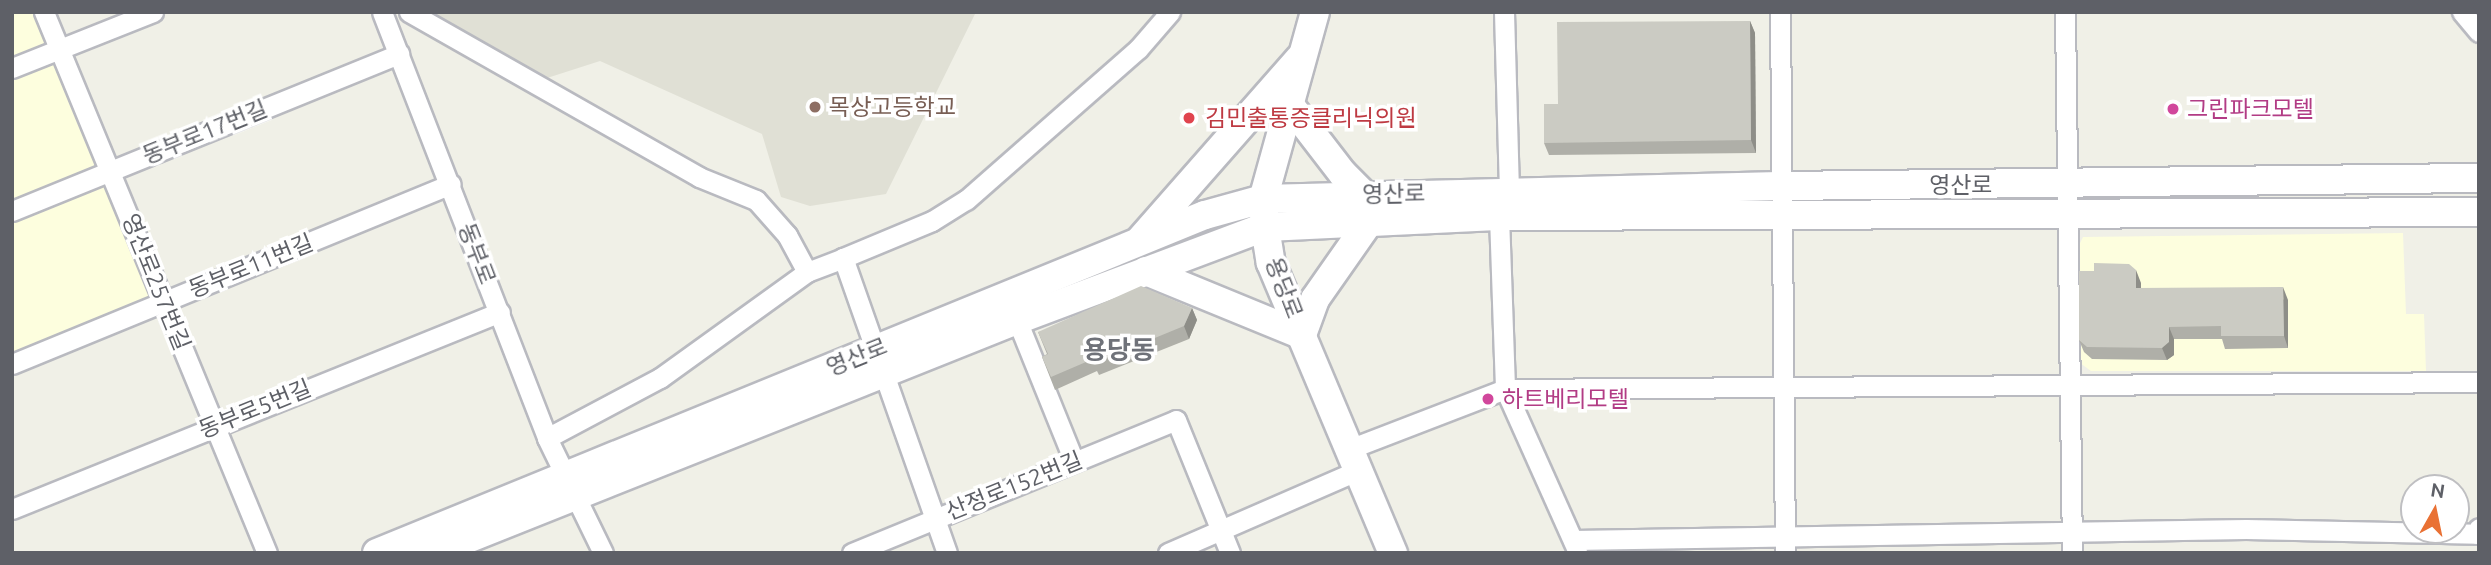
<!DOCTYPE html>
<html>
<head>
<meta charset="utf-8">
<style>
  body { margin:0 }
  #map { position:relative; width:2491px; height:565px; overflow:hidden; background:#f0f0e7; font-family:Ubuntu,"Noto Sans KR",sans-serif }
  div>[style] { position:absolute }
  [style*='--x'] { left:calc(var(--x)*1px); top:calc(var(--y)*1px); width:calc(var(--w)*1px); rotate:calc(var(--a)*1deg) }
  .commercial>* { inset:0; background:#fdfede }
  .education>* { inset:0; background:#e0e0d5 }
  .roads { filter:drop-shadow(2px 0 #b9bac0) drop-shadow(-2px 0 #b9bac0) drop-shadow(0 2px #b9bac0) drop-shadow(0 -2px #b9bac0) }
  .street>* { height:19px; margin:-9.5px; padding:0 9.5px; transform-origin:9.5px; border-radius:9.5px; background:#fff }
  .secondary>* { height:28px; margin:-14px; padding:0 14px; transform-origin:14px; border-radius:14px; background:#fff }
  .wall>* { inset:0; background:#afafa8 }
  .shaded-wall>* { inset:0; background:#8e8e88 }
  .building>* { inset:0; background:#cbcbc3 }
  .dots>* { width:19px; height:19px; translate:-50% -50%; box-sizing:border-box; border:4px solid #fff; border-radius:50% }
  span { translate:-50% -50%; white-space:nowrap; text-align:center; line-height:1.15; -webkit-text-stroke:7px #fff; paint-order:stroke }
  .education-label { font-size:23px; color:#785e54 }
  .left { translate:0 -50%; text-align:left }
  .hotel-label { font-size:23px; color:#b23c85 }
  .health-label { font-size:23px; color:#be3a42 }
  .street-label { font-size:23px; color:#5e6067 }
  .quarter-label { font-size:26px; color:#6f7279; font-weight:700 }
  .frame { position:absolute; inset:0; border:14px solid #5e6067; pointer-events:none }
  .north { position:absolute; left:2400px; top:474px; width:70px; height:70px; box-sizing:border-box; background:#fff; border:2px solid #bfbfc2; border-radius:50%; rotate:9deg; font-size:19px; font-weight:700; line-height:28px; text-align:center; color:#5e6067 }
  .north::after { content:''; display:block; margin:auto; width:24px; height:32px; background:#e97134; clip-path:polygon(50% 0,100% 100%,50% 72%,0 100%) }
</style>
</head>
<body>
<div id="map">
  <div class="commercial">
    <div style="clip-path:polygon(12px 12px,42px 12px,165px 305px,12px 373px)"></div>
    <div style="clip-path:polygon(2403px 233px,2406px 314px,2424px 314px,2426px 371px,2091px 371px,2080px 363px,2079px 245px,2083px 237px)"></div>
  </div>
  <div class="education">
    <div style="clip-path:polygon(427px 12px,976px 12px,886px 194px,810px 206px,781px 197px,762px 134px,600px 61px,544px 79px)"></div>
  </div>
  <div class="roads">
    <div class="street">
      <div style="--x:44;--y:12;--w:585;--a:67.6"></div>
      <div style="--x:382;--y:12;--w:457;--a:68.8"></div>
      <div style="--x:547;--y:438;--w:128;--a:64"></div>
      <div style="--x:409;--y:12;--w:334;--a:29.6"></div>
      <div style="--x:699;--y:177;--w:61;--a:22"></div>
      <div style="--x:756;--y:200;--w:47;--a:48.5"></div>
      <div style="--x:787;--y:235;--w:42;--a:61.6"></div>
      <div style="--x:1504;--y:12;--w:179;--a:88.4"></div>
      <div style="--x:1509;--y:191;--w:27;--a:112"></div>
      <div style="--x:1499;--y:216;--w:173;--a:88"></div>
      <div style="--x:1505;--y:389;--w:176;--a:65.9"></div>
      <div style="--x:1780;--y:12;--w:541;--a:89.47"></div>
      <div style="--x:2065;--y:12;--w:541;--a:89.26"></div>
      <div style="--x:2462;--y:12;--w:26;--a:50"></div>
      <div style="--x:12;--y:68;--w:152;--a:-21.7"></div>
      <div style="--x:12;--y:211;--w:418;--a:-22.1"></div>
      <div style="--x:1017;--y:320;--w:152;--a:68"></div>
      <div style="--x:12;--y:364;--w:474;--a:-22.3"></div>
      <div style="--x:547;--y:438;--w:128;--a:-28"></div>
      <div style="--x:660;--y:378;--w:181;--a:-35.8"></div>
      <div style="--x:807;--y:272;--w:39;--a:-21"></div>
      <div style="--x:1352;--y:448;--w:164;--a:-21.1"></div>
      <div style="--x:1505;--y:389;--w:974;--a:-0.41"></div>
      <div style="--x:12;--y:509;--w:526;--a:-21.98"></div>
      <div style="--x:1573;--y:540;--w:673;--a:-0.94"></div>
      <div style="--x:2246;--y:529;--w:231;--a:1.2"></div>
      <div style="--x:2477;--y:534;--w:6;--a:-72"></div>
      <div style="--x:852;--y:553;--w:350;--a:-22.3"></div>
      <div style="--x:1176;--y:420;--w:144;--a:67.9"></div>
      <div style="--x:947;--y:553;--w:313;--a:-109.4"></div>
      <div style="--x:843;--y:258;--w:96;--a:-22.6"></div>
      <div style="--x:932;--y:221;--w:40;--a:-32"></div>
      <div style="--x:966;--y:200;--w:229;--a:-41.3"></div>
      <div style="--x:1138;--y:49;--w:49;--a:-49.1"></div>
      <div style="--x:1168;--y:553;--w:206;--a:-23.5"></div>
    </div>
    <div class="secondary">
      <div style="--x:1315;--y:12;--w:194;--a:105.5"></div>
      <div style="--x:1263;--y:199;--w:28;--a:86"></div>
      <div style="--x:1265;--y:227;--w:36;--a:81"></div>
      <div style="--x:1271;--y:263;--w:315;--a:67.2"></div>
      <div style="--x:1289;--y:104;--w:88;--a:52.4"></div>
      <div style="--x:1343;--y:174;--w:30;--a:45"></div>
      <div style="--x:1141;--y:239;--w:240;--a:-48.7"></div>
      <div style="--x:1146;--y:271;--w:169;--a:22.3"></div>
      <div style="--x:1302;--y:335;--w:38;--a:-70"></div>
      <div style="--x:1315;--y:299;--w:94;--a:-55"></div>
      <div style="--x:377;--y:553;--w:894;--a:-22.21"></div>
      <div style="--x:1205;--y:215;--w:60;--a:-15.4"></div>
      <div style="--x:1263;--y:199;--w:517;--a:-1.44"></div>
      <div style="--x:1780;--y:186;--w:699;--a:-0.66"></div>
      <div style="--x:432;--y:553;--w:630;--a:-21.72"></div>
      <div style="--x:1017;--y:320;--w:265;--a:-20.6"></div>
      <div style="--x:1265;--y:227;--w:234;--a:-2.7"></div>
      <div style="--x:1499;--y:216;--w:980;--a:-0.23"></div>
    </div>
  </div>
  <div class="wall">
    <div style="clip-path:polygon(1750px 21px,1755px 33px,1756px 153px,1549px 155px,1544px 143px,1558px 104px)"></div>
    <div style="clip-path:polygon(2094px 271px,2141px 283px,2141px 288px,2288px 300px,2288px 348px,2225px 349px,2222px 339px,2174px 339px,2174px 355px,2167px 360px,2092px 359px,2084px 352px,2079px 340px)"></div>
    <div style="clip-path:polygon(1192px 308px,1197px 320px,1189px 339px,1099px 375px,1097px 371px,1055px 390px,1042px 357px,1047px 354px,1038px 332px)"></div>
  </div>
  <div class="shaded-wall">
    <div style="clip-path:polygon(1750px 21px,1755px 33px,1756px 153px,1751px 140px)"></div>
    <div style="clip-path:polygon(2136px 270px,2141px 283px,2141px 301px,2136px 288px)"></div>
    <div style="clip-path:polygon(2283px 287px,2288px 300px,2288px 348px,2284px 336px)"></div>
    <div style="clip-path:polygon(1192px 308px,1197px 320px,1189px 339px,1184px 326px)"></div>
    <div style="clip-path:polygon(2169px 327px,2174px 339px,2174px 355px,2167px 360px,2162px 348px)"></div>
  </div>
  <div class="building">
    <div style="clip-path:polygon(1750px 21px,1751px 140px,1544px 143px,1544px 104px,1558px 104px,1557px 22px)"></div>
    <div style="clip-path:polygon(2094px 263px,2129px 264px,2136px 270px,2136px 288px,2283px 287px,2284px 336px,2221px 336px,2221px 326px,2169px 327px,2169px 342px,2162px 348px,2087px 347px,2079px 340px,2079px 271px,2094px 271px)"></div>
    <div style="clip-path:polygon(1141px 286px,1192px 308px,1184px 326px,1094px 363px,1093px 359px,1051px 377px,1042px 357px,1048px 354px,1038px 332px)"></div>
  </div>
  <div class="dots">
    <div style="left:815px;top:107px;background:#8d6e63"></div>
    <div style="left:2173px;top:109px;background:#d1479c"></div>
    <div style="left:1189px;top:118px;background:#e0444e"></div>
    <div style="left:1488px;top:399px;background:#d1479c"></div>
  </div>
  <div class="education-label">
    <span class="left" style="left:829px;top:107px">목상고등학교</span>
  </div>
  <div class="hotel-label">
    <span class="left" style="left:2187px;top:109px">그린파크모텔</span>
    <span class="left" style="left:1502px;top:399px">하트베리모텔</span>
  </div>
  <div class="health-label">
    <span class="left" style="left:1205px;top:118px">김민출통증클리닉의원</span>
  </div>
  <div class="street-label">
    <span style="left:205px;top:132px;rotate:-22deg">동부로17번길</span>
    <span style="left:1961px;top:185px">영산로</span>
    <span style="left:1394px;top:194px;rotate:-1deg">영산로</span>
    <span style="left:477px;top:254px;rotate:69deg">동부로</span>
    <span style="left:251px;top:266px;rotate:-22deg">동부로11번길</span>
    <span style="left:156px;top:282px;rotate:68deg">영산로257번길</span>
    <span style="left:1284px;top:288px;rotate:69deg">용당로</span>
    <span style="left:857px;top:357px;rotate:-22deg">영산로</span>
    <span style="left:255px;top:409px;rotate:-22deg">동부로5번길</span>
    <span style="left:1014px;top:486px;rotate:-22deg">산정로152번길</span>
  </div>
  <div class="quarter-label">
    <span style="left:1119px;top:350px">용당동</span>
  </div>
  <div class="frame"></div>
  <div class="north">N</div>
</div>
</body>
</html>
